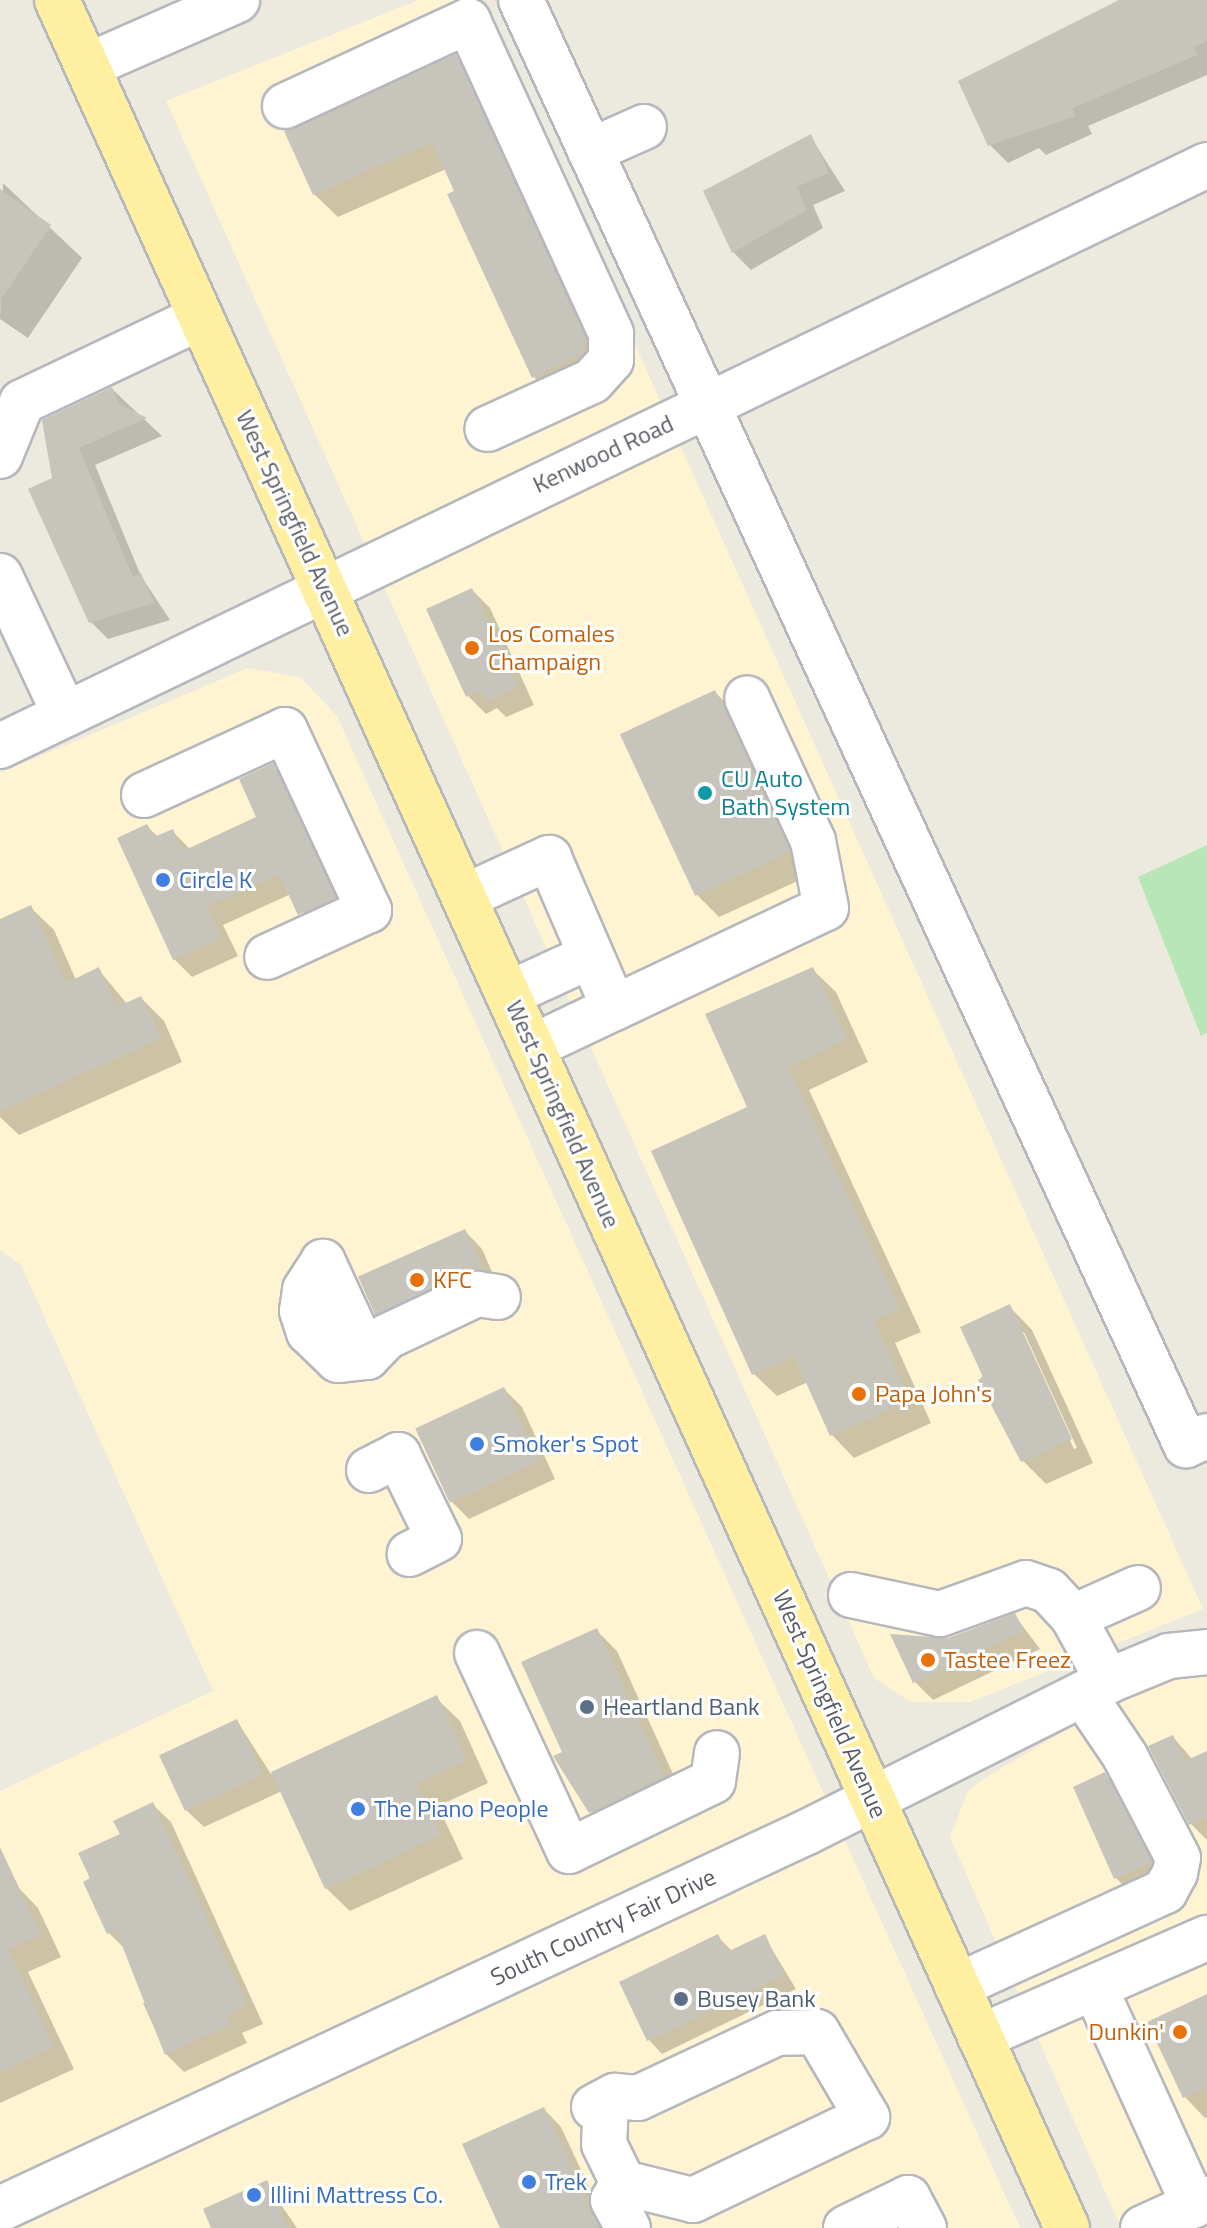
<!DOCTYPE html>
<html>
<head>
<meta charset="utf-8">
<style>
  body { margin:0 }
  #map { position:relative; width:1207px; height:2228px; overflow:hidden; background:#ece9de; font-family:"Titillium Web",sans-serif }
  div>[style] { position:absolute }
  [style*='--x'] { left:calc(var(--x)*1px); top:calc(var(--y)*1px); width:calc(var(--w)*1px); rotate:calc(var(--a)*1deg) }
  .commercial>* { inset:0; background:#fff4d1 }
  .green>* { inset:0; background:#b9e6b9 }
  .shadow>* { inset:0; background:#0003 }
  .building>* { inset:0; background:#c7c4bc; transform-origin:0 0 }
  .roads { filter:drop-shadow(2px 0 #b5b7bd) drop-shadow(-2px 0 #b5b7bd) drop-shadow(0 2px #b5b7bd) drop-shadow(0 -2px #b5b7bd) }
  .minor>* { height:44px; margin:-22px; padding:0 22px; transform-origin:22px; border-radius:22px; background:#fff }
  .major>* { height:44px; margin:-22px; padding:0 22px; transform-origin:22px; border-radius:22px; background:#fff0a1 }
  .dots>* { width:22px; height:22px; translate:-50% -50%; box-sizing:border-box; border:4px solid #fff; border-radius:50% }
  span { translate:-50% -50%; white-space:nowrap; text-align:center; line-height:1.15; -webkit-text-stroke:6px #fff; paint-order:stroke }
  .street-label { font-size:24px; color:#585c61 }
  .food-label { font-size:24px; color:#c56008 }
  .left { translate:0 -50%; text-align:left }
  .right { translate:-100% -50%; text-align:right }
  .culture-label { font-size:24px; color:#0d838f }
  .shop-label { font-size:24px; color:#366cbe }
  .service-label { font-size:24px; color:#4e5e75 }
</style>
</head>
<body>
<div id="map">
  <div class="commercial">
    <div style="clip-path:polygon(419px 0,480px 0,1203px 1609px,970px 1702px,911px 1702px,874px 1678px,166px 101px)"></div>
    <div style="clip-path:polygon(248px 668px,300px 677px,337px 716px,1020px 2228px,0 2228px,0 1791px,213px 1691px,21px 1265px,0 1250px,0 773px)"></div>
    <div style="clip-path:polygon(1207px 1667px,1207px 2228px,1121px 2228px,950px 1837px,968px 1791px,988px 1776px,1140px 1686px)"></div>
  </div>
  <div class="green">
    <div style="clip-path:polygon(1207px 845px,1207px 1033px,1201px 1036px,1138px 877px)"></div>
  </div>
  <div class="shadow">
    <div style="clip-path:polygon(1118px 0,1207px 0,1207px 75px,1088px 126px,1092px 134px,1046px 155px,1039px 148px,1008px 163px,990px 145px)"></div>
    <div style="clip-path:polygon(455px 57px,478px 80px,608px 374px,557px 400px,534px 377px,446px 169px,338px 217px,314px 194px)"></div>
    <div style="clip-path:polygon(810px 136px,845px 191px,813px 205px,823px 228px,751px 270px,733px 252px,706px 192px)"></div>
    <div style="clip-path:polygon(3px 183px,82px 258px,28px 338px,0 319px)"></div>
    <div style="clip-path:polygon(112px 389px,162px 436px,95px 465px,141px 576px,170px 620px,108px 639px,91px 622px,54px 479px)"></div>
    <div style="clip-path:polygon(472px 590px,490px 608px,534px 705px,506px 717px,497px 708px,486px 714px,468px 696px)"></div>
    <div style="clip-path:polygon(715px 692px,738px 716px,811px 875px,719px 917px,696px 894px)"></div>
    <div style="clip-path:polygon(272px 766px,290px 783px,352px 916px,318px 932px,291px 894px,223px 925px,238px 956px,192px 977px,174px 959px,147px 826px,158px 837px,172px 831px,191px 850px,259px 818px)"></div>
    <div style="clip-path:polygon(30px 907px,54px 930px,76px 980px,99px 970px,127px 1004px,141px 998px,164px 1021px,182px 1062px,19px 1135px,0 1117px,0 921px)"></div>
    <div style="clip-path:polygon(813px 970px,836px 992px,868px 1062px,809px 1090px,921px 1332px,895px 1343px,931px 1423px,854px 1458px,832px 1435px,808px 1382px,777px 1396px,754px 1374px,750px 1108px)"></div>
    <div style="clip-path:polygon(465px 1231px,482px 1249px,499px 1288px,394px 1331px,377px 1313px)"></div>
    <div style="clip-path:polygon(evenodd,1009px 1306px,1032px 1330px,1093px 1463px,1046px 1484px,1023px 1461px,980px 1381px,1009px 1306px,1020px 1332px,1024px 1332px,1077px 1448px,1074px 1449px,1020px 1332px)"></div>
    <div style="clip-path:polygon(504px 1389px,522px 1407px,555px 1479px,469px 1519px,451px 1501px)"></div>
    <div style="clip-path:polygon(1015px 1616px,1040px 1649px,933px 1700px,915px 1682px,948px 1640px)"></div>
    <div style="clip-path:polygon(596px 1630px,617px 1651px,684px 1798px,612px 1833px,591px 1812px,564px 1753px)"></div>
    <div style="clip-path:polygon(436px 1698px,460px 1721px,488px 1783px,438px 1806px,463px 1859px,350px 1911px,326px 1888px,282px 1791px,204px 1827px,186px 1810px,237px 1721px,271px 1774px)"></div>
    <div style="clip-path:polygon(1173px 1737px,1192px 1759px,1207px 1753px,1207px 1840px,1191px 1824px)"></div>
    <div style="clip-path:polygon(1105px 1775px,1123px 1793px,1168px 1881px,1134px 1896px,1116px 1878px)"></div>
    <div style="clip-path:polygon(153px 1805px,171px 1822px,263px 2024px,242px 2033px,247px 2043px,184px 2072px,166px 2054px,143px 2003px,150px 2000px,127px 1951px,109px 1933px,81px 1854px,122px 1835px)"></div>
    <div style="clip-path:polygon(17px 1886px,38px 1908px,61px 1957px,28px 1972px,74px 2069px,0 2103px,0 1894px)"></div>
    <div style="clip-path:polygon(764px 1936px,796px 1989px,662px 2054px,649px 2040px,718px 1937px,733px 1952px)"></div>
    <div style="clip-path:polygon(1207px 1996px,1207px 2117px,1205px 2118px,1185px 2097px)"></div>
    <div style="clip-path:polygon(544px 2109px,561px 2127px,608px 2228px,502px 2228px)"></div>
    <div style="clip-path:polygon(266px 2183px,297px 2228px,214px 2228px)"></div>
  </div>
  <div class="building">
    <div style="clip-path:polygon(1119px 0,1207px 0,1207px 41px,1194px 47px,1197px 55px,1072px 108px,1076px 116px,988px 146px,958px 81px)"></div>
    <div style="clip-path:polygon(456px 54px,586px 339px,582px 354px,532px 378px,447px 194px,454px 191px,432px 142px,313px 195px,284px 131px)"></div>
    <div style="clip-path:polygon(811px 134px,829px 173px,797px 187px,807px 210px,732px 253px,703px 191px)"></div>
    <div style="clip-path:polygon(0 189px,51px 225px,0 301px)"></div>
    <div style="clip-path:polygon(112px 387px,119px 404px,147px 418px,79px 448px,133px 577px,141px 573px,154px 603px,89px 623px,28px 489px,52px 478px,42px 420px)"></div>
    <div style="clip-path:polygon(472px 588px,518px 687px,487px 701px,481px 690px,466px 697px,426px 609px)"></div>
    <div style="left:715px;top:690px;width:178px;height:105px;rotate:65deg"></div>
    <div style="clip-path:polygon(273px 763px,336px 898px,298px 915px,279px 874px,207px 907px,221px 938px,173px 960px,117px 838px,147px 824px,154px 837px,173px 829px,183px 851px,256px 817px,239px 779px)"></div>
    <div style="clip-path:polygon(31px 905px,66px 983px,99px 967px,117px 1007px,141px 996px,161px 1038px,0 1111px,0 919px)"></div>
    <div style="clip-path:polygon(813px 967px,847px 1039px,788px 1067px,900px 1309px,874px 1321px,910px 1400px,830px 1436px,794px 1356px,752px 1375px,651px 1151px,747px 1107px,705px 1014px)"></div>
    <div style="left:465px;top:1229px;width:45px;height:117px;rotate:66deg"></div>
    <div style="clip-path:polygon(1010px 1304px,1072px 1439px,1021px 1462px,978px 1380px,983px 1377px,960px 1327px)"></div>
    <div style="left:504px;top:1387px;width:82px;height:98px;rotate:65deg"></div>
    <div style="clip-path:polygon(1015px 1613px,1024px 1631px,913px 1683px,890px 1634px,948px 1638px)"></div>
    <div style="clip-path:polygon(597px 1628px,664px 1777px,589px 1813px,553px 1756px,562px 1752px,521px 1662px)"></div>
    <div style="clip-path:polygon(437px 1695px,467px 1760px,416px 1783px,441px 1835px,325px 1889px,271px 1772px)"></div>
    <div style="left:237px;top:1719px;width:61px;height:86px;rotate:65deg"></div>
    <div style="clip-path:polygon(1173px 1735px,1185px 1761px,1207px 1751px,1207px 1817px,1189px 1825px,1148px 1746px)"></div>
    <div style="clip-path:polygon(1105px 1772px,1152px 1862px,1114px 1879px,1073px 1787px)"></div>
    <div style="clip-path:polygon(153px 1802px,247px 2005px,226px 2015px,230px 2025px,165px 2055px,116px 1930px,107px 1934px,83px 1882px,90px 1878px,78px 1853px,120px 1834px,113px 1821px)"></div>
    <div style="clip-path:polygon(0 1847px,41px 1935px,8px 1950px,54px 2047px,0 2072px)"></div>
    <div style="clip-path:polygon(718px 1934px,727px 1952px,765px 1934px,784px 1975px,647px 2041px,619px 1982px)"></div>
    <div style="clip-path:polygon(1207px 1994px,1207px 2088px,1183px 2098px,1147px 2022px)"></div>
    <div style="clip-path:polygon(544px 2107px,591px 2212px,600px 2228px,500px 2228px,462px 2144px)"></div>
    <div style="clip-path:polygon(267px 2180px,288px 2228px,211px 2228px,203px 2209px)"></div>
  </div>
  <div class="roads">
    <div class="minor">
      <div style="--x:521;--y:0;--w:1591;--a:65.29"></div>
      <div style="--x:1186;--y:1445;--w:23;--a:-23"></div>
      <div style="--x:87;--y:66;--w:164;--a:-23.7"></div>
      <div style="--x:285;--y:106;--w:202;--a:-24.9"></div>
      <div style="--x:468;--y:21;--w:344;--a:65.4"></div>
      <div style="--x:611;--y:334;--w:26;--a:90"></div>
      <div style="--x:611;--y:360;--w:28;--a:132"></div>
      <div style="--x:592;--y:381;--w:115;--a:155.4"></div>
      <div style="--x:590;--y:151;--w:59;--a:-24"></div>
      <div style="--x:0;--y:456;--w:58;--a:-67.8"></div>
      <div style="--x:22;--y:402;--w:198;--a:-25.4"></div>
      <div style="--x:0;--y:576;--w:153;--a:64.9"></div>
      <div style="--x:0;--y:746;--w:1340;--a:-25.7"></div>
      <div style="--x:144;--y:795;--w:155;--a:-24.7"></div>
      <div style="--x:285;--y:730;--w:199;--a:65"></div>
      <div style="--x:369;--y:910;--w:112;--a:155.3"></div>
      <div style="--x:464;--y:897;--w:94;--a:-24.6"></div>
      <div style="--x:549;--y:858;--w:163;--a:66.6"></div>
      <div style="--x:614;--y:1008;--w:234;--a:-25.3"></div>
      <div style="--x:826;--y:908;--w:68;--a:-101"></div>
      <div style="--x:813;--y:841;--w:157;--a:-114.8"></div>
      <div style="--x:508;--y:994;--w:91;--a:-24.6"></div>
      <div style="--x:532;--y:1047;--w:91;--a:-25.4"></div>
      <div style="--x:367;--y:1357;--w:105;--a:-114.9"></div>
      <div style="--x:323;--y:1262;--w:33;--a:123"></div>
      <div style="--x:305;--y:1290;--w:21;--a:98"></div>
      <div style="--x:302;--y:1311;--w:22;--a:72"></div>
      <div style="--x:309;--y:1332;--w:40;--a:44"></div>
      <div style="--x:338;--y:1360;--w:29;--a:-6"></div>
      <div style="--x:367;--y:1357;--w:28;--a:-46"></div>
      <div style="--x:386;--y:1337;--w:101;--a:-25.3"></div>
      <div style="--x:477;--y:1294;--w:21;--a:8"></div>
      <div style="--x:369;--y:1470;--w:33;--a:-27"></div>
      <div style="--x:398;--y:1455;--w:93;--a:64"></div>
      <div style="--x:439;--y:1539;--w:33;--a:153"></div>
      <div style="--x:851;--y:1595;--w:91;--a:12.1"></div>
      <div style="--x:940;--y:1614;--w:91;--a:-19.8"></div>
      <div style="--x:1026;--y:1583;--w:24;--a:19"></div>
      <div style="--x:1049;--y:1591;--w:35;--a:47"></div>
      <div style="--x:1073;--y:1617;--w:73;--a:61.3"></div>
      <div style="--x:1073;--y:1617;--w:71;--a:-24"></div>
      <div style="--x:477;--y:1653;--w:218;--a:65.1"></div>
      <div style="--x:569;--y:1851;--w:160;--a:-25.9"></div>
      <div style="--x:713;--y:1781;--w:28;--a:-82"></div>
      <div style="--x:957;--y:1986;--w:229;--a:-24.5"></div>
      <div style="--x:1165;--y:1891;--w:21;--a:-61"></div>
      <div style="--x:1175;--y:1873;--w:15;--a:-79"></div>
      <div style="--x:1178;--y:1858;--w:115;--a:-117.5"></div>
      <div style="--x:1125;--y:1756;--w:75;--a:-124.1"></div>
      <div style="--x:1095;--y:1988;--w:239;--a:65.5"></div>
      <div style="--x:980;--y:2037;--w:248;--a:-23.6"></div>
      <div style="--x:594;--y:2107;--w:24;--a:-28"></div>
      <div style="--x:615;--y:2096;--w:23;--a:5"></div>
      <div style="--x:638;--y:2098;--w:153;--a:-25.1"></div>
      <div style="--x:777;--y:2033;--w:40;--a:-1.4"></div>
      <div style="--x:817;--y:2032;--w:99;--a:59.5"></div>
      <div style="--x:867;--y:2117;--w:193;--a:154.5"></div>
      <div style="--x:693;--y:2200;--w:72;--a:-166.3"></div>
      <div style="--x:623;--y:2183;--w:43;--a:-116"></div>
      <div style="--x:604;--y:2144;--w:40;--a:-87.1"></div>
      <div style="--x:623;--y:2183;--w:20;--a:120"></div>
      <div style="--x:613;--y:2200;--w:32;--a:62"></div>
      <div style="--x:0;--y:2209;--w:891;--a:-25.04"></div>
      <div style="--x:807;--y:1832;--w:337;--a:-26.6"></div>
      <div style="--x:1108;--y:1681;--w:66;--a:-22.3"></div>
      <div style="--x:1169;--y:1656;--w:38;--a:-6"></div>
      <div style="--x:846;--y:2228;--w:69;--a:-25.8"></div>
      <div style="--x:908;--y:2198;--w:34;--a:62"></div>
      <div style="--x:1143;--y:2228;--w:70;--a:-24.4"></div>
    </div>
    <div class="major">
      <div style="--x:57;--y:0;--w:2446;--a:65.61"></div>
    </div>
  </div>
  <div class="dots">
    <div style="left:472px;top:648px;background:#e8710a"></div>
    <div style="left:705px;top:793px;background:#0f9aa8"></div>
    <div style="left:163px;top:880px;background:#3f7fe0"></div>
    <div style="left:417px;top:1280px;background:#e8710a"></div>
    <div style="left:859px;top:1394px;background:#e8710a"></div>
    <div style="left:477px;top:1444px;background:#3f7fe0"></div>
    <div style="left:928px;top:1660px;background:#e8710a"></div>
    <div style="left:587px;top:1707px;background:#5c6f8a"></div>
    <div style="left:358px;top:1809px;background:#3f7fe0"></div>
    <div style="left:681px;top:1999px;background:#5c6f8a"></div>
    <div style="left:1180px;top:2032px;background:#e8710a"></div>
    <div style="left:529px;top:2182px;background:#3f7fe0"></div>
    <div style="left:254px;top:2195px;background:#3f7fe0"></div>
  </div>
  <div class="street-label">
    <span style="left:603px;top:454px;rotate:-25deg">Kenwood Road</span>
    <span style="left:295px;top:523px;rotate:65deg">West Springfield Avenue</span>
    <span style="left:563px;top:1114px;rotate:66deg">West Springfield Avenue</span>
    <span style="left:830px;top:1704px;rotate:66deg">West Springfield Avenue</span>
    <span style="left:603px;top:1927px;rotate:-25deg">South Country Fair Drive</span>
  </div>
  <div class="food-label">
    <span class="left" style="left:488px;top:648px">Los Comales<br>Champaign</span>
    <span class="left" style="left:433px;top:1280px">KFC</span>
    <span class="left" style="left:875px;top:1394px">Papa John's</span>
    <span class="left" style="left:944px;top:1660px">Tastee Freez</span>
    <span class="right" style="left:1164px;top:2032px">Dunkin'</span>
  </div>
  <div class="culture-label">
    <span class="left" style="left:721px;top:793px">CU Auto<br>Bath System</span>
  </div>
  <div class="shop-label">
    <span class="left" style="left:179px;top:880px">Circle K</span>
    <span class="left" style="left:493px;top:1444px">Smoker's Spot</span>
    <span class="left" style="left:374px;top:1809px">The Piano People</span>
    <span class="left" style="left:545px;top:2182px">Trek</span>
    <span class="left" style="left:270px;top:2195px">Illini Mattress Co.</span>
  </div>
  <div class="service-label">
    <span class="left" style="left:603px;top:1707px">Heartland Bank</span>
    <span class="left" style="left:697px;top:1999px">Busey Bank</span>
  </div>
</div>
</body>
</html>
